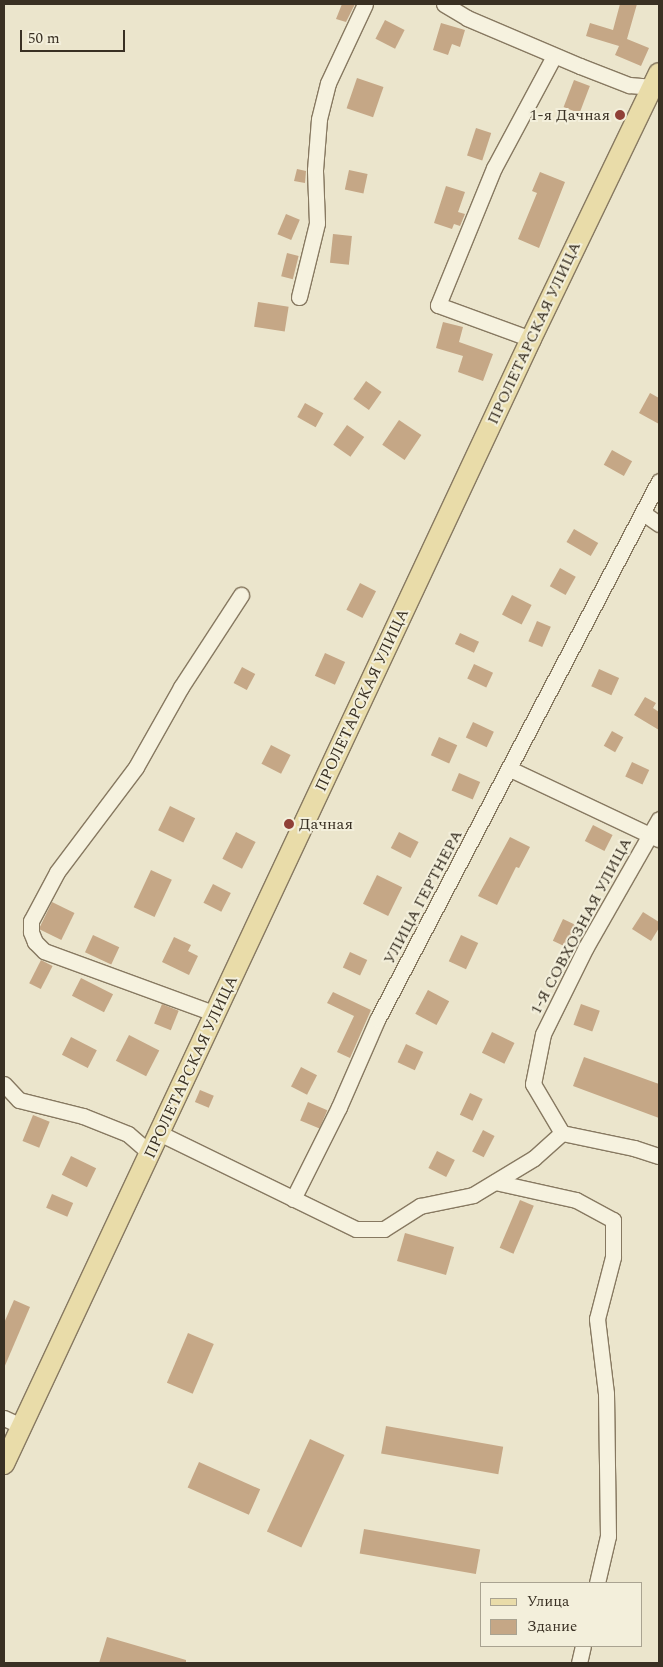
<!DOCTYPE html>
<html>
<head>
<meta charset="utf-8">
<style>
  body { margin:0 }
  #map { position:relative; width:663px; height:1667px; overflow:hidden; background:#ebe5cc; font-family:Spectral,serif }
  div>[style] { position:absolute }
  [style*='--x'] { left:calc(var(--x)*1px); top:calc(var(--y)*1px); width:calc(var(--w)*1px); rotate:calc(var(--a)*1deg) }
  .building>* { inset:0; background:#c5a786; transform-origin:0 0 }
  .roads { filter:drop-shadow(1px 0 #877961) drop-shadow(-1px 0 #877961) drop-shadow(0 1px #877961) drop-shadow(0 -1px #877961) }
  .minor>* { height:15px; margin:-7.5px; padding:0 7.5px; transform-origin:7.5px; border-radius:7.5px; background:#f6f2df }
  .major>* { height:20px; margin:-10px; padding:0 10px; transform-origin:10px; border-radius:10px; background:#e9dca9 }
  .dots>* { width:14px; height:14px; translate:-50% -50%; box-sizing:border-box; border:2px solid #f3efdb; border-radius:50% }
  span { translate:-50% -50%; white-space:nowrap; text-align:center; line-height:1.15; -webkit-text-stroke:4px #f3efdb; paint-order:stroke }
  .poi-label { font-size:16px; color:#393023 }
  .right { translate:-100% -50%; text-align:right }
  .left { translate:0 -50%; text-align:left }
  .street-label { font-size:16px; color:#393023 }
  .frame { position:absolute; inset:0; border:5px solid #393023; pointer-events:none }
  .legend { position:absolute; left:480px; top:1582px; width:162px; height:65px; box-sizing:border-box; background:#f3efdb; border:1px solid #a9a391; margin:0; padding:6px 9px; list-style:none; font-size:15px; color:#393023 }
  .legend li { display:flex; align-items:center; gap:10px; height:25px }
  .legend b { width:25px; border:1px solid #a9a391 }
  .scale { position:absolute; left:20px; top:30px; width:105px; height:22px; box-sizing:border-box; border:2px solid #393023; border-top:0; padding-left:6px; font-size:15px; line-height:18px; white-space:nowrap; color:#393023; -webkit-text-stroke:4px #f3efdb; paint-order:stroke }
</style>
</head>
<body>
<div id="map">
  <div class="building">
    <div style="clip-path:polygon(342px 4px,355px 4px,346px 22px,336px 19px)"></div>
    <div style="clip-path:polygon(620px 4px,637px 4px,627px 39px,649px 48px,641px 66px,615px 55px,619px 46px,586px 36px,590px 23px,613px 30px)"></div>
    <div style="left:385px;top:20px;width:22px;height:21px;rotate:27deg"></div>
    <div style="clip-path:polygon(441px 23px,465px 30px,460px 47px,452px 44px,448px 55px,433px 50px)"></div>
    <div style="left:357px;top:78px;width:28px;height:32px;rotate:19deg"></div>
    <div style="left:574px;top:80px;width:17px;height:29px;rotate:21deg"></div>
    <div style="left:476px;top:128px;width:16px;height:29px;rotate:18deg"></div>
    <div style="clip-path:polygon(297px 169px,306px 171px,305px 183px,294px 181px)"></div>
    <div style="left:349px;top:170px;width:19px;height:20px;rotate:12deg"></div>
    <div style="clip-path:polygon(540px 172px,565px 182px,539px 248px,518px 239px,537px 193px,532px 191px)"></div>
    <div style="clip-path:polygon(446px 186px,465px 192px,458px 212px,465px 214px,460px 226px,454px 224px,452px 229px,434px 223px)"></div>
    <div style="left:286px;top:214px;width:15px;height:22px;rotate:23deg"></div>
    <div style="left:333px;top:234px;width:19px;height:29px;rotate:6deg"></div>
    <div style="left:287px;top:253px;width:12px;height:24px;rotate:14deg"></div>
    <div style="left:258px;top:302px;width:31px;height:25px;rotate:9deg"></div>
    <div style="clip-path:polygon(443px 322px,463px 327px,459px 342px,493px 354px,483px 381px,458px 372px,463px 356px,436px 348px)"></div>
    <div style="left:366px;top:381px;width:19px;height:22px;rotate:35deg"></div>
    <div style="clip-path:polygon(650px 393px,659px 398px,659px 424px,639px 413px)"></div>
    <div style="left:305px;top:403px;width:21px;height:16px;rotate:29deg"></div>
    <div style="left:399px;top:420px;width:27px;height:30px;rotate:34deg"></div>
    <div style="left:347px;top:425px;width:21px;height:24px;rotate:35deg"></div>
    <div style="left:612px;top:450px;width:23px;height:17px;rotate:29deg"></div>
    <div style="left:574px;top:529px;width:28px;height:15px;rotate:30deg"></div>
    <div style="left:560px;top:568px;width:18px;height:21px;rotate:29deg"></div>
    <div style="left:360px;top:583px;width:18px;height:30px;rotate:27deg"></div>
    <div style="left:512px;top:595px;width:22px;height:22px;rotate:27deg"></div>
    <div style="left:537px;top:621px;width:15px;height:22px;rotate:23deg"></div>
    <div style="left:460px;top:633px;width:21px;height:12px;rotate:25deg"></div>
    <div style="left:325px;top:653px;width:22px;height:25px;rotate:24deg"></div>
    <div style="left:474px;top:664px;width:21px;height:16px;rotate:25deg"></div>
    <div style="left:242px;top:667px;width:15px;height:18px;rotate:28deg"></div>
    <div style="left:599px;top:669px;width:22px;height:19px;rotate:24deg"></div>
    <div style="clip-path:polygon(645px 697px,656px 703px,653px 708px,659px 712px,659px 730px,634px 715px)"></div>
    <div style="left:473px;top:722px;width:23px;height:17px;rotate:25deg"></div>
    <div style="left:612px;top:731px;width:13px;height:17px;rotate:29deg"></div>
    <div style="left:439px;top:737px;width:20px;height:20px;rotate:24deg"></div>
    <div style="left:271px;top:745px;width:22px;height:21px;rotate:27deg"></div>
    <div style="left:632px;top:762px;width:19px;height:16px;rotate:25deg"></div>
    <div style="left:459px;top:773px;width:23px;height:19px;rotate:23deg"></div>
    <div style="left:170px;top:806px;width:28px;height:27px;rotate:26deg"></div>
    <div style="left:593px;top:825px;width:22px;height:18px;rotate:27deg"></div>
    <div style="left:236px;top:832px;width:22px;height:30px;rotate:27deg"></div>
    <div style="left:399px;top:832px;width:22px;height:18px;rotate:27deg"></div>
    <div style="clip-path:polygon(510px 837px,530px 847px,519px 868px,516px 867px,497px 905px,478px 896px)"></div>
    <div style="left:151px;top:870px;width:23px;height:41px;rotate:25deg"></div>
    <div style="left:377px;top:875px;width:28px;height:32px;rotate:26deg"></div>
    <div style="left:213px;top:884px;width:20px;height:21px;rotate:27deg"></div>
    <div style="left:52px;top:902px;width:25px;height:30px;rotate:26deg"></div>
    <div style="clip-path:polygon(643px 912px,659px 922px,659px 928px,651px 941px,632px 929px)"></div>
    <div style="left:563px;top:919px;width:14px;height:24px;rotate:25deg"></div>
    <div style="left:93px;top:935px;width:29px;height:19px;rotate:25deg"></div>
    <div style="left:461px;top:935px;width:19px;height:29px;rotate:25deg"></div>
    <div style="clip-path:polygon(174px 937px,191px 945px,188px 951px,198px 956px,189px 975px,162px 962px)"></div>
    <div style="left:350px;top:952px;width:19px;height:17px;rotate:25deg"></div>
    <div style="left:41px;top:960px;width:13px;height:26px;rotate:27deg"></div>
    <div style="left:81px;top:978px;width:36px;height:20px;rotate:27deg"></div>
    <div style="left:428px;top:990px;width:24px;height:27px;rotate:28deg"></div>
    <div style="clip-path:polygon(333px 992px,371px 1010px,350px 1058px,337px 1052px,354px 1016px,327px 1003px)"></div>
    <div style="left:162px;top:1004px;width:18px;height:21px;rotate:22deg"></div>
    <div style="left:581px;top:1004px;width:20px;height:22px;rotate:20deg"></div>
    <div style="left:492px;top:1032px;width:25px;height:23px;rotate:26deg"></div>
    <div style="left:129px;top:1035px;width:34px;height:29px;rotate:27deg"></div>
    <div style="left:71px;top:1037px;width:29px;height:20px;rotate:27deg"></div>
    <div style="left:406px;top:1044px;width:19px;height:20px;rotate:25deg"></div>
    <div style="clip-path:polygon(584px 1057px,659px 1084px,659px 1118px,573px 1086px)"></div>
    <div style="left:301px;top:1067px;width:18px;height:22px;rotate:27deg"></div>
    <div style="left:200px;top:1090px;width:15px;height:13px;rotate:23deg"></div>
    <div style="left:470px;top:1093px;width:14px;height:24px;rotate:25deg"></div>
    <div style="left:308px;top:1102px;width:21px;height:20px;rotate:23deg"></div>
    <div style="left:33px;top:1115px;width:18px;height:28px;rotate:22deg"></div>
    <div style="left:483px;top:1130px;width:13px;height:24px;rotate:27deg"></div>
    <div style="left:437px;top:1151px;width:20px;height:19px;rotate:27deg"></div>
    <div style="left:71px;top:1156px;width:28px;height:21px;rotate:26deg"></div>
    <div style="left:52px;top:1194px;width:23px;height:15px;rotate:23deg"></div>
    <div style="left:520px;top:1200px;width:15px;height:52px;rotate:23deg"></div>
    <div style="left:405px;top:1233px;width:51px;height:29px;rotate:16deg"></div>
    <div style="clip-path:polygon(14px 1300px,30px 1307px,4px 1368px,4px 1323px)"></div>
    <div style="left:188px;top:1333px;width:28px;height:54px;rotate:23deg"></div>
    <div style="left:386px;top:1426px;width:119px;height:28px;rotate:10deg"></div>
    <div style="left:310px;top:1439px;width:38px;height:102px;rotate:25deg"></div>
    <div style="left:199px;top:1462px;width:67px;height:28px;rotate:24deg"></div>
    <div style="left:364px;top:1529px;width:118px;height:25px;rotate:10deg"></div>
    <div style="clip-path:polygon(107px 1637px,186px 1660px,186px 1663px,99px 1663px)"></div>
  </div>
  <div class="roads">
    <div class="minor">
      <div style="--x:444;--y:4;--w:27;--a:31"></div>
      <div style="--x:467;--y:18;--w:123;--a:23"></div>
      <div style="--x:580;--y:66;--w:53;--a:21.2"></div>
      <div style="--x:629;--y:85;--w:24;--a:5"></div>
      <div style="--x:653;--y:87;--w:7;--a:27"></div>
      <div style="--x:299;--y:297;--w:76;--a:-76.3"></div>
      <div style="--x:317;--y:223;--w:53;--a:-92.2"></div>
      <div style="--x:315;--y:170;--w:51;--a:-85.5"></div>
      <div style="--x:319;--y:119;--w:37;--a:-76"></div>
      <div style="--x:328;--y:83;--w:87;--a:-64.9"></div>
      <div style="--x:531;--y:339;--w:99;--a:-159.9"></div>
      <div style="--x:438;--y:305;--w:148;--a:-67.8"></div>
      <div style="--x:494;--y:168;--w:127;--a:-61.8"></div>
      <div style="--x:643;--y:513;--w:19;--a:35"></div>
      <div style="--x:510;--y:769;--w:164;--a:25.3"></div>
      <div style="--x:216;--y:1014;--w:183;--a:-159.9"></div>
      <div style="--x:44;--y:951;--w:13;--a:-135"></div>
      <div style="--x:35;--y:942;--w:11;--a:-112"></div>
      <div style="--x:31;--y:932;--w:11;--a:-90"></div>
      <div style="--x:31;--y:921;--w:55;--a:-62"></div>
      <div style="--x:57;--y:872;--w:131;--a:-53"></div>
      <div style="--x:136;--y:767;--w:92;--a:-60.6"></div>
      <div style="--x:181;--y:687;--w:110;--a:-56.9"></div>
      <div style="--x:4;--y:1084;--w:22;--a:47"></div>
      <div style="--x:19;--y:1100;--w:66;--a:14"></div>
      <div style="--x:83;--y:1116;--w:48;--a:21.8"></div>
      <div style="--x:128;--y:1134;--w:29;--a:41"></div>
      <div style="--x:159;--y:1133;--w:219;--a:26"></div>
      <div style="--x:356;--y:1229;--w:28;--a:0"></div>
      <div style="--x:384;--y:1229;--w:43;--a:-32.6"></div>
      <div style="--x:420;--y:1206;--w:54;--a:-11.7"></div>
      <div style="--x:473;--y:1195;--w:71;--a:-31.2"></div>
      <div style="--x:534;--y:1158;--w:38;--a:-42"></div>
      <div style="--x:562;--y:1133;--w:57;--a:-120.6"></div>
      <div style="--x:533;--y:1084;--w:51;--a:-78.7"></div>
      <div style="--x:543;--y:1034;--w:97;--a:-63.7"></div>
      <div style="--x:586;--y:947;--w:147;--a:-60.3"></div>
      <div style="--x:562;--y:1133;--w:74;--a:11.8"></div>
      <div style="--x:634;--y:1148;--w:26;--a:18"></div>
      <div style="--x:495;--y:1182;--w:83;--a:12.5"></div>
      <div style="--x:576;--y:1200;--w:42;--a:28.4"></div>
      <div style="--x:613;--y:1220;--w:37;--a:90"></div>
      <div style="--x:613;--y:1257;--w:64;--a:104.5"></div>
      <div style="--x:597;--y:1319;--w:75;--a:83.1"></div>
      <div style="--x:606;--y:1393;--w:143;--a:89.2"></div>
      <div style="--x:608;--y:1536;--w:48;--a:103.2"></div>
      <div style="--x:293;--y:1199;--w:103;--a:-63.4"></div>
      <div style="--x:339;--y:1107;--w:95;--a:-66.4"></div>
      <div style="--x:377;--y:1020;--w:608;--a:-62.38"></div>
      <div style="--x:4;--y:1418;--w:19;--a:25"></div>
      <div style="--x:579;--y:1663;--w:17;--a:-77"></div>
    </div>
    <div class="major">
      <div style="--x:4;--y:1464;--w:1242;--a:-64.9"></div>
      <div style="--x:531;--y:339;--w:295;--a:-64.3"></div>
    </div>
  </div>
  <div class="dots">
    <div style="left:620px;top:115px;background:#904037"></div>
    <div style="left:289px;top:824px;background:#904037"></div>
  </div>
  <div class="poi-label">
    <span class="right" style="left:610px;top:115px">1-я Дачная</span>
    <span class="left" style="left:299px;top:824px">Дачная</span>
  </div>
  <div class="street-label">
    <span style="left:534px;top:333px;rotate:-65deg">ПРОЛЕТАРСКАЯ УЛИЦА</span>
    <span style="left:362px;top:700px;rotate:-65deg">ПРОЛЕТАРСКАЯ УЛИЦА</span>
    <span style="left:423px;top:897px;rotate:-62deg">УЛИЦА ГЕРТНЕРА</span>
    <span style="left:581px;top:926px;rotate:-62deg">1-Я СОВХОЗНАЯ УЛИЦА</span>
    <span style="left:191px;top:1067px;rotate:-65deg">ПРОЛЕТАРСКАЯ УЛИЦА</span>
  </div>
  <div class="frame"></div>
  <ul class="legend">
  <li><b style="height:6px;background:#e9dca9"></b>Улица</li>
  <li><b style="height:14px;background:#c5a786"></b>Здание</li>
  </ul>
  <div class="scale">50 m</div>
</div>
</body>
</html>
